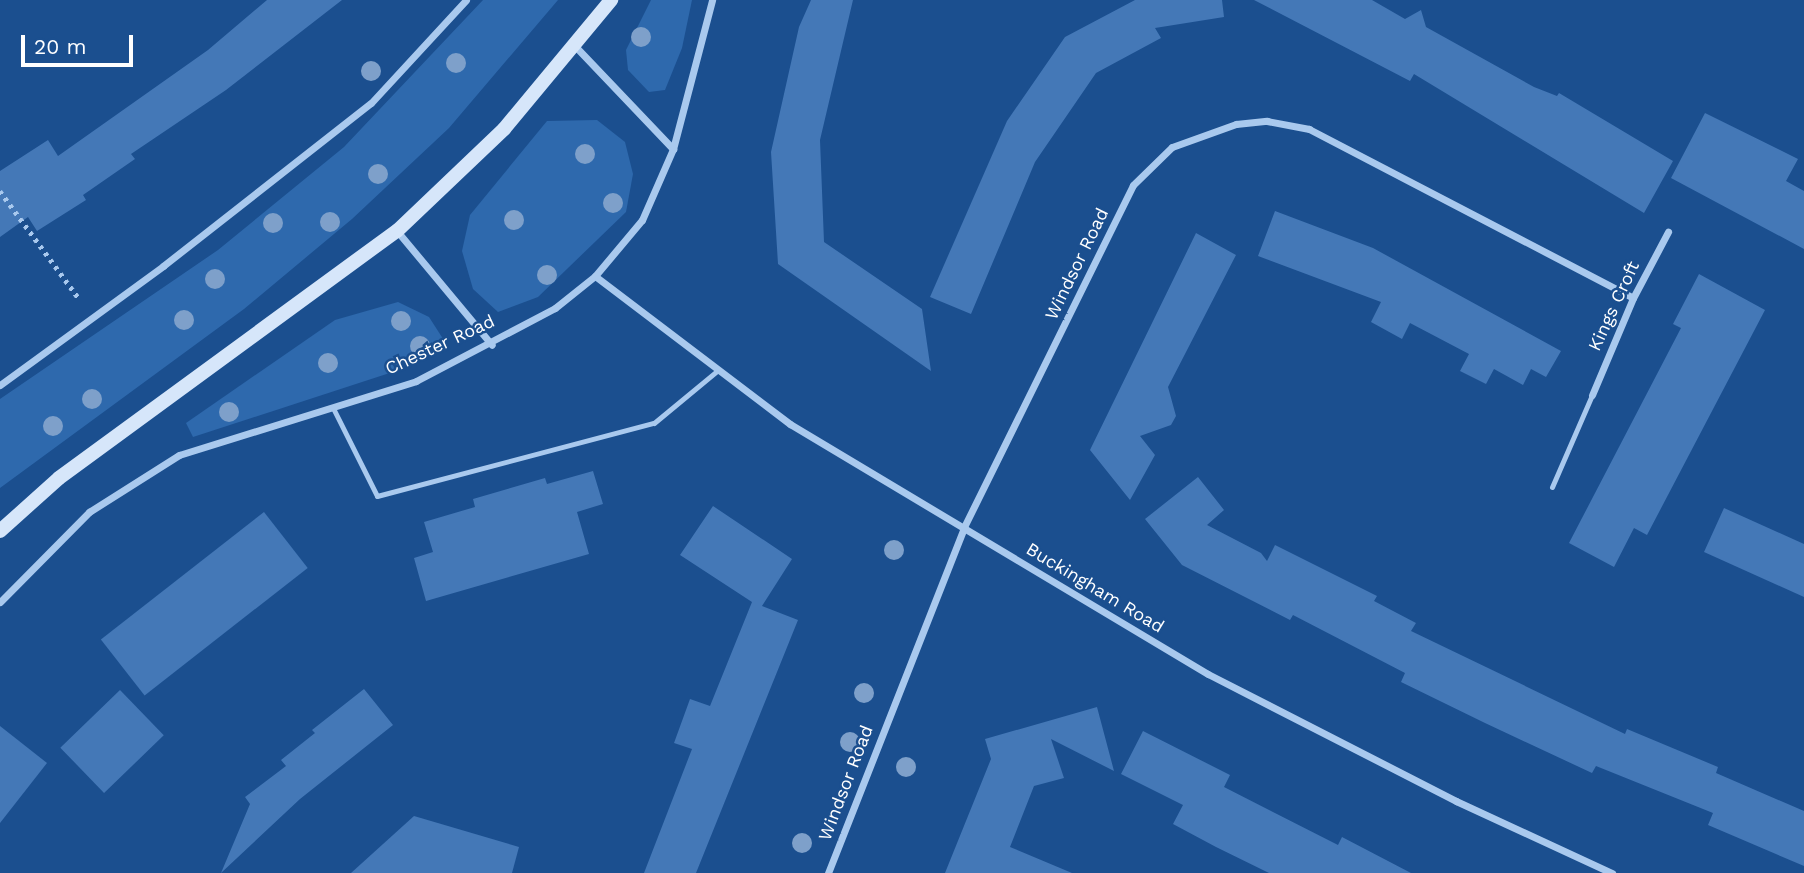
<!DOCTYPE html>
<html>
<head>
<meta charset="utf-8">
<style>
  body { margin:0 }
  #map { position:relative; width:1804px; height:873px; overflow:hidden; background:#1b4f8f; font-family:"Work Sans",sans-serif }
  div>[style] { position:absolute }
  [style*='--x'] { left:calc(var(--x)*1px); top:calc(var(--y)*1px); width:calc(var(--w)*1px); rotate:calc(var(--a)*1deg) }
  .green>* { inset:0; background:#2e69ad }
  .building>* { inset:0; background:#4478b7; transform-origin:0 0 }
  .path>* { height:4.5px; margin-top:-2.25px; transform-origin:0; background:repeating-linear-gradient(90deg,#a9c9ee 0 3.5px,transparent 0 8.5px) }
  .service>* { height:5px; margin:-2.5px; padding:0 2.5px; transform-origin:2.5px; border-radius:2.5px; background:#a9c9ee }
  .minor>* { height:7px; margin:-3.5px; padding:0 3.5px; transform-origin:3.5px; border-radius:3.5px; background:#a9c9ee }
  .secondary>* { height:14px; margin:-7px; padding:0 7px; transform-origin:7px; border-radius:7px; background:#d6e6fa }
  .trees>* { width:20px; height:20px; margin:-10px; border-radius:50%; background:#7ea0ca }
  span { translate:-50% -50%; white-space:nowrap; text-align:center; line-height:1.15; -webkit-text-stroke:5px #1b4f8f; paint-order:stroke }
  .street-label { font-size:18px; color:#fff }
  .scale { position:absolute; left:21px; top:35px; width:112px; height:32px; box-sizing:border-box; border:4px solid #fff; border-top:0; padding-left:9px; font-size:21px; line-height:24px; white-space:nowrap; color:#fff; -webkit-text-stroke:5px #1b4f8f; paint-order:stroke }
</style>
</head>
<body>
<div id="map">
  <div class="green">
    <div style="clip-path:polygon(483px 0,558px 0,449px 128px,352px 219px,244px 309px,0 488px,0 399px,218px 250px,344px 147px)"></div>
    <div style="clip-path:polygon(651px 0,692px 0,682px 48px,665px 90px,649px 92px,628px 70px,626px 50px)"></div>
    <div style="clip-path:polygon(597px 120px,625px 142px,633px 174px,626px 212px,538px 297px,498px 312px,473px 289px,462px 251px,470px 215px,547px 121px)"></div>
    <div style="clip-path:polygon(398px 302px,429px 317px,447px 345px,405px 368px,193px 437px,186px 423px,335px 320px)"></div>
  </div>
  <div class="building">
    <div style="clip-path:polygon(267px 0,342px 0,226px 90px,131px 154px,135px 159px,83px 195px,86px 200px,37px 231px,28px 217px,0 237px,0 171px,48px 140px,58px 156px,208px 50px)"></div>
    <div style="clip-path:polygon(811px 0,853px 0,820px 140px,824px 242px,922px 309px,931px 371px,778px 264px,771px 152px,799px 27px)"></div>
    <div style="clip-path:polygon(1135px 0,1222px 0,1224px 17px,1155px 28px,1161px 38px,1096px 73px,1035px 162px,971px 314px,930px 297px,1007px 121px,1065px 37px)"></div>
    <div style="clip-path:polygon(1254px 0,1372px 0,1405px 19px,1421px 10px,1426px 27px,1534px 87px,1557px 96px,1559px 93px,1673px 161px,1644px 213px,1414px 74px,1410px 81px)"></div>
    <div style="clip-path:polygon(1705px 113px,1798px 159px,1786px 181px,1804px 191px,1804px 249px,1671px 178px)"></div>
    <div style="clip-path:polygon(1275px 211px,1373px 248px,1561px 351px,1546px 377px,1531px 369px,1523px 385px,1494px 369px,1486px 384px,1460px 371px,1469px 354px,1410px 323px,1402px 339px,1371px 322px,1381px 302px,1258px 256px)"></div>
    <div style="clip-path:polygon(1196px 233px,1236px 255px,1168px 387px,1176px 416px,1171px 425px,1140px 436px,1155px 455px,1130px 500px,1090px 450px)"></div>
    <div style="clip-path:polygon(1699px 274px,1765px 310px,1647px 535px,1634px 528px,1614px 567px,1569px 543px,1681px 328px,1673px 324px)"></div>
    <div style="clip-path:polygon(593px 471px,603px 504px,577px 512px,589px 554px,426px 601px,414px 558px,433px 552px,424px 522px,475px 507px,473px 499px,545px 478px,547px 484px)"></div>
    <div style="clip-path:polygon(1198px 477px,1224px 510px,1207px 525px,1261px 553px,1267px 561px,1275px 545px,1377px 596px,1374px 601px,1416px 623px,1411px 631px,1625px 734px,1627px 729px,1718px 767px,1716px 773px,1804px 811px,1804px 866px,1708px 825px,1713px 813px,1596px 766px,1592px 773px,1485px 723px,1401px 682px,1405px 673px,1293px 615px,1290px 620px,1182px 565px,1145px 519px)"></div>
    <div style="clip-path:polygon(713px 506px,792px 559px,762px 606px,798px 620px,696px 873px,644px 873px,692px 749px,674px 743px,690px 699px,710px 706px,752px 602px,680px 555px)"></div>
    <div style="clip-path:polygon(1724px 508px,1804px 544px,1804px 597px,1704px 552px)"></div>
    <div style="left:264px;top:512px;width:71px;height:207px;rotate:52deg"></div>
    <div style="clip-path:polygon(364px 689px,393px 725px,300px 799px,221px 873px,250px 804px,245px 797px,286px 766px,281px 760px,315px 733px,312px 730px)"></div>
    <div style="left:120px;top:690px;width:63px;height:83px;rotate:46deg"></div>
    <div style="clip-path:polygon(1097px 707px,1114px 771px,1051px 739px,1064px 778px,1034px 786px,1010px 847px,1072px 873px,945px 873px,991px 759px,985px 739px)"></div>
    <div style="clip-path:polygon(0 726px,47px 763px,0 823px)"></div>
    <div style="clip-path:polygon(1143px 731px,1230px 775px,1224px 787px,1338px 845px,1342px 837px,1411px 873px,1269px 873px,1216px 847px,1173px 824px,1183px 805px,1121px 774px)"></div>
    <div style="clip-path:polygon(414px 816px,519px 847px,512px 873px,351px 873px)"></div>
  </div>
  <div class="path">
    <div style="--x:0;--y:191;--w:135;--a:53.7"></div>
  </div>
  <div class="service">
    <div style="--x:333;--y:408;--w:98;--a:63.4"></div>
    <div style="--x:377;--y:496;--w:286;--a:-14.8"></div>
    <div style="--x:654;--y:423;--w:83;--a:-39.6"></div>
    <div style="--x:1552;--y:487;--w:100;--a:-66.5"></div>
  </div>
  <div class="minor">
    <div style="--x:574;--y:45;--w:144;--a:46.4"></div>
    <div style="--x:397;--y:231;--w:148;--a:50.2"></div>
    <div style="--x:595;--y:276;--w:245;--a:37.2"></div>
    <div style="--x:790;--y:424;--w:487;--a:30.9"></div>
    <div style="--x:1208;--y:674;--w:279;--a:27.1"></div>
    <div style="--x:1456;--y:801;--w:172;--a:24.8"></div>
    <div style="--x:0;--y:385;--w:202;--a:-36.1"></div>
    <div style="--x:163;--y:266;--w:264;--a:-38.1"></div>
    <div style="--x:371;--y:103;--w:140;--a:-47.3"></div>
    <div style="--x:1592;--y:395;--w:105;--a:-67.1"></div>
    <div style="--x:1633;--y:298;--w:75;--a:-62.1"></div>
    <div style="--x:0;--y:602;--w:127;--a:-45.3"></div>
    <div style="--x:89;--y:512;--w:107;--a:-32.3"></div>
    <div style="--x:179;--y:455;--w:248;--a:-17.3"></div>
    <div style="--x:416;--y:381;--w:157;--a:-27.7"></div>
    <div style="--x:555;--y:308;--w:51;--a:-38.7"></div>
    <div style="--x:595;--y:276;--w:73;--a:-50"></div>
    <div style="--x:642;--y:220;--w:77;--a:-66.4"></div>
    <div style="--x:673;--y:149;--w:154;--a:-75.3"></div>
    <div style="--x:828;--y:873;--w:372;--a:-68.5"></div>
    <div style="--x:964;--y:527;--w:381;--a:-63.7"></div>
    <div style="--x:1133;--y:185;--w:54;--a:-44.3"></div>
    <div style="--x:1172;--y:147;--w:68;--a:-19.8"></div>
    <div style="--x:1236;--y:124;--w:31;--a:-6"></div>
    <div style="--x:1267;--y:121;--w:43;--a:10.8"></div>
    <div style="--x:1309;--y:129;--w:365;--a:27.5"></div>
  </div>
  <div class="secondary">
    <div style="--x:0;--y:531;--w:79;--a:-41.9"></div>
    <div style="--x:59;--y:478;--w:419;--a:-36.2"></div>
    <div style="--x:397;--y:231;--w:148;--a:-43.6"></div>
    <div style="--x:504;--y:129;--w:168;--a:-50.3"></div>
  </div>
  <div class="trees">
    <div style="left:641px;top:37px"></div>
    <div style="left:456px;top:63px"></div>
    <div style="left:371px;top:71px"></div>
    <div style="left:585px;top:154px"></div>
    <div style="left:378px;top:174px"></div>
    <div style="left:613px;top:203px"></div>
    <div style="left:514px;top:220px"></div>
    <div style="left:330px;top:222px"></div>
    <div style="left:273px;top:223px"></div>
    <div style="left:547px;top:275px"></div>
    <div style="left:215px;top:279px"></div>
    <div style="left:184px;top:320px"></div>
    <div style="left:401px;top:321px"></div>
    <div style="left:420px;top:346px"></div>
    <div style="left:328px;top:363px"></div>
    <div style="left:92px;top:399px"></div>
    <div style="left:229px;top:412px"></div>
    <div style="left:53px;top:426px"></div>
    <div style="left:894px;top:550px"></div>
    <div style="left:864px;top:693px"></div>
    <div style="left:850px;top:742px"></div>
    <div style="left:906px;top:767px"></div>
    <div style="left:802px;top:843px"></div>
  </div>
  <div class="street-label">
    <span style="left:1077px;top:264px;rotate:-64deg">Windsor Road</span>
    <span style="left:1614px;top:306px;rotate:-65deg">Kings Croft</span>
    <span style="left:440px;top:345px;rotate:-25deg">Chester Road</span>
    <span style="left:1095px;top:588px;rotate:31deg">Buckingham Road</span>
    <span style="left:846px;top:783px;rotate:-69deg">Windsor Road</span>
  </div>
  <div class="scale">20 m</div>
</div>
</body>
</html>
